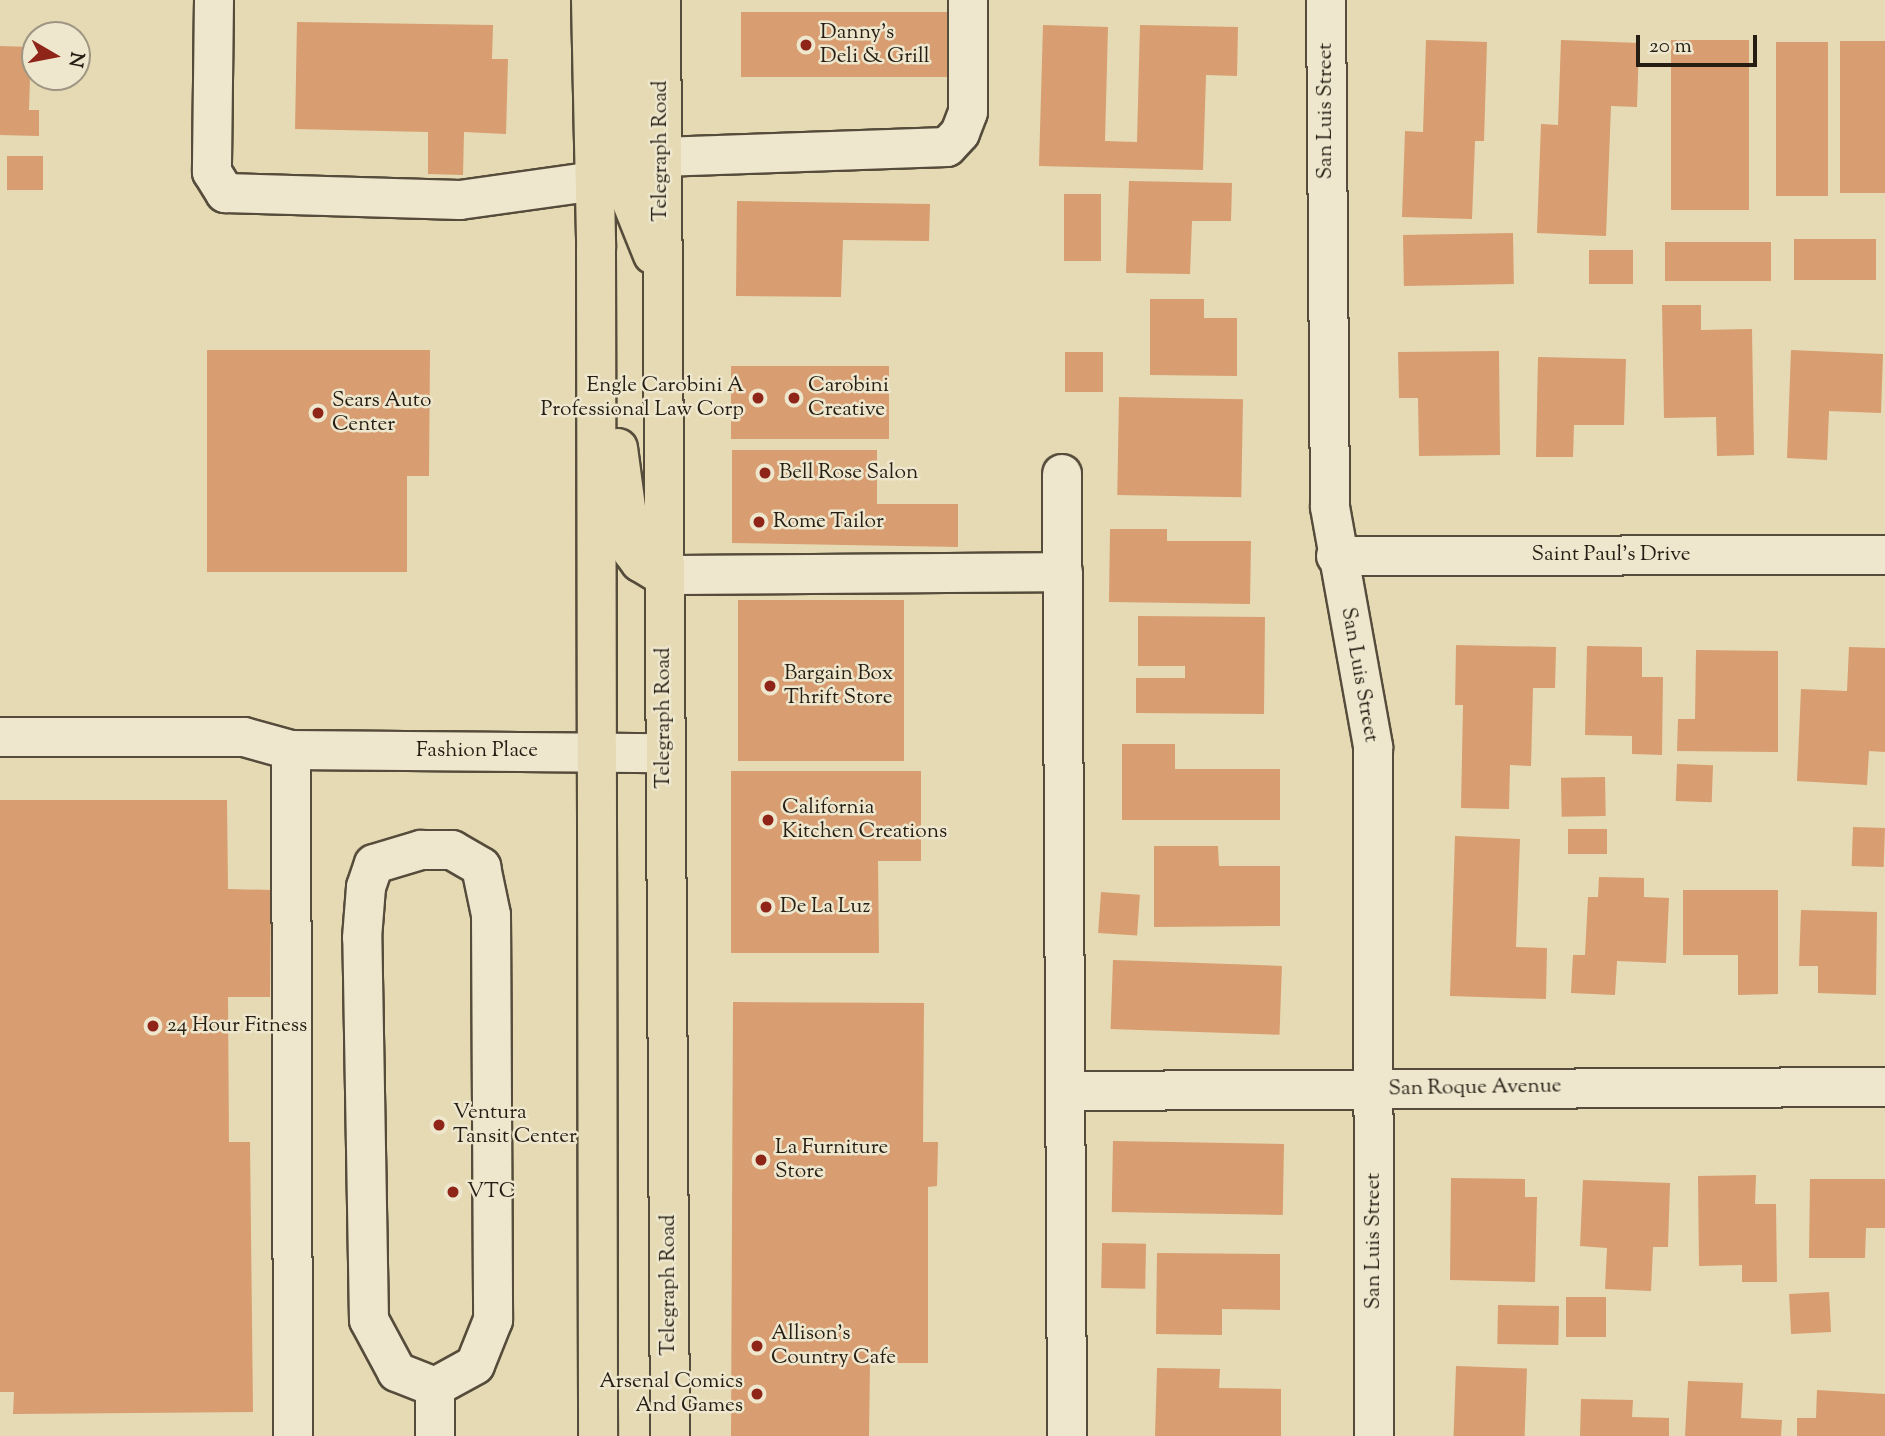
<!DOCTYPE html>
<html>
<head>
<meta charset="utf-8">
<style>
  body { margin:0 }
  #map { position:relative; width:1885px; height:1436px; overflow:hidden; background:#e5dab3; font-family:"Sorts Mill Goudy",serif }
  div>[style] { position:absolute }
  [style*='--x'] { left:calc(var(--x)*1px); top:calc(var(--y)*1px); width:calc(var(--w)*1px); rotate:calc(var(--a)*1deg) }
  .building>* { inset:0; background:#d89d70; transform-origin:0 0 }
  .roads { filter:drop-shadow(2px 0 #564c3b) drop-shadow(-2px 0 #564c3b) drop-shadow(0 2px #564c3b) drop-shadow(0 -2px #564c3b) }
  .minor>* { height:38px; margin:-19px; padding:0 19px; transform-origin:19px; border-radius:19px; background:#eee7ce }
  .major>* { height:38px; margin:-19px; padding:0 19px; transform-origin:19px; border-radius:19px; background:#e5dab3 }
  .dots>* { width:19px; height:19px; translate:-50% -50%; box-sizing:border-box; border:4px solid #eee7ce; border-radius:50% }
  span { translate:-50% -50%; white-space:nowrap; text-align:center; line-height:1.15; -webkit-text-stroke:5px #eee7ce; paint-order:stroke }
  .poi-label { font-size:21px; color:#261d13 }
  .left { translate:0 -50%; text-align:left }
  .right { translate:-100% -50%; text-align:right }
  .street-label { font-size:21px; color:#261d13 }
  .north { position:absolute; left:21px; top:21px; width:70px; height:70px; box-sizing:border-box; background:#eee7ce; border:2px solid #9e9683; border-radius:50%; rotate:100deg; font-size:19px; font-weight:700; line-height:28px; text-align:center; color:#261d13 }
  .north::after { content:''; display:block; margin:auto; width:24px; height:32px; background:#8f2418; clip-path:polygon(50% 0,100% 100%,50% 72%,0 100%) }
  .scale { position:absolute; left:1636px; top:35px; width:121px; height:32px; box-sizing:border-box; border:4px solid #261d13; border-top:0; padding-left:9px; font-size:21px; line-height:24px; white-space:nowrap; color:#261d13; -webkit-text-stroke:5px #eee7ce; paint-order:stroke }
</style>
</head>
<body>
<div id="map">
  <div class="building">
    <div style="left:741px;top:12px;width:214px;height:65px"></div>
    <div style="clip-path:polygon(297px 22px,493px 25px,492px 59px,508px 59px,506px 134px,464px 132px,463px 175px,428px 174px,428px 132px,295px 129px)"></div>
    <div style="clip-path:polygon(1043px 25px,1108px 27px,1105px 141px,1137px 142px,1140px 25px,1238px 27px,1237px 76px,1206px 75px,1203px 170px,1039px 166px)"></div>
    <div style="clip-path:polygon(1426px 40px,1487px 42px,1484px 141px,1475px 141px,1472px 219px,1402px 217px,1405px 131px,1423px 132px)"></div>
    <div style="clip-path:polygon(1561px 40px,1639px 43px,1637px 107px,1611px 106px,1606px 236px,1537px 233px,1541px 124px,1558px 125px)"></div>
    <div style="left:1671px;top:40px;width:78px;height:170px"></div>
    <div style="left:1885px;top:41px;width:152px;height:45px;rotate:90deg"></div>
    <div style="left:1776px;top:42px;width:52px;height:154px"></div>
    <div style="clip-path:polygon(0 46px,31px 47px,29px 110px,39px 110px,39px 136px,0 135px)"></div>
    <div style="left:7px;top:156px;width:36px;height:34px"></div>
    <div style="clip-path:polygon(1129px 181px,1232px 183px,1231px 221px,1192px 221px,1190px 274px,1126px 273px)"></div>
    <div style="left:1064px;top:194px;width:37px;height:67px"></div>
    <div style="clip-path:polygon(737px 201px,930px 204px,929px 241px,843px 240px,841px 297px,736px 296px)"></div>
    <div style="left:1513px;top:233px;width:51px;height:110px;rotate:89deg"></div>
    <div style="left:1876px;top:239px;width:41px;height:82px;rotate:90deg"></div>
    <div style="left:1771px;top:242px;width:39px;height:106px;rotate:90deg"></div>
    <div style="left:1589px;top:250px;width:44px;height:34px"></div>
    <div style="clip-path:polygon(1150px 299px,1204px 299px,1204px 318px,1237px 318px,1237px 376px,1150px 375px)"></div>
    <div style="clip-path:polygon(1662px 305px,1701px 305px,1701px 330px,1752px 329px,1754px 455px,1717px 456px,1716px 417px,1664px 418px)"></div>
    <div style="clip-path:polygon(207px 350px,430px 350px,429px 476px,407px 476px,407px 572px,207px 572px)"></div>
    <div style="clip-path:polygon(1791px 350px,1883px 354px,1881px 413px,1829px 411px,1827px 460px,1787px 458px)"></div>
    <div style="clip-path:polygon(1499px 351px,1500px 455px,1419px 456px,1418px 398px,1399px 398px,1398px 352px)"></div>
    <div style="left:1065px;top:352px;width:38px;height:40px"></div>
    <div style="clip-path:polygon(1538px 357px,1626px 359px,1624px 425px,1574px 425px,1573px 457px,1536px 457px)"></div>
    <div style="left:889px;top:366px;width:73px;height:158px;rotate:90deg"></div>
    <div style="left:1119px;top:397px;width:124px;height:98px;rotate:1deg"></div>
    <div style="clip-path:polygon(732px 450px,877px 450px,877px 504px,958px 504px,958px 547px,732px 543px)"></div>
    <div style="clip-path:polygon(1110px 529px,1167px 529px,1167px 541px,1251px 541px,1250px 604px,1109px 602px)"></div>
    <div style="left:904px;top:600px;width:161px;height:166px;rotate:90deg"></div>
    <div style="clip-path:polygon(1138px 616px,1265px 617px,1264px 714px,1136px 713px,1136px 678px,1185px 678px,1185px 666px,1138px 666px)"></div>
    <div style="clip-path:polygon(1456px 645px,1556px 647px,1555px 688px,1533px 688px,1531px 766px,1510px 765px,1509px 809px,1461px 808px,1463px 705px,1455px 705px)"></div>
    <div style="clip-path:polygon(1587px 646px,1642px 647px,1642px 677px,1663px 677px,1662px 755px,1632px 754px,1632px 736px,1585px 735px)"></div>
    <div style="clip-path:polygon(1849px 647px,1885px 648px,1885px 752px,1869px 751px,1867px 785px,1797px 781px,1801px 689px,1847px 691px)"></div>
    <div style="clip-path:polygon(1696px 650px,1778px 651px,1778px 752px,1677px 751px,1678px 719px,1695px 719px)"></div>
    <div style="clip-path:polygon(1122px 744px,1175px 744px,1175px 769px,1280px 769px,1280px 820px,1122px 820px)"></div>
    <div style="left:1677px;top:764px;width:36px;height:37px;rotate:2deg"></div>
    <div style="clip-path:polygon(731px 771px,921px 771px,921px 861px,878px 861px,879px 953px,731px 953px)"></div>
    <div style="left:1605px;top:777px;width:39px;height:44px;rotate:89deg"></div>
    <div style="clip-path:polygon(0 800px,227px 800px,228px 889px,271px 890px,270px 997px,228px 997px,229px 1142px,250px 1142px,253px 1412px,13px 1414px,14px 1392px,0 1392px)"></div>
    <div style="left:1853px;top:827px;width:32px;height:39px;rotate:2deg"></div>
    <div style="left:1568px;top:829px;width:39px;height:25px"></div>
    <div style="clip-path:polygon(1455px 836px,1520px 839px,1516px 947px,1547px 948px,1546px 999px,1450px 996px)"></div>
    <div style="clip-path:polygon(1154px 846px,1218px 846px,1219px 866px,1280px 866px,1280px 926px,1154px 927px)"></div>
    <div style="clip-path:polygon(1599px 877px,1644px 878px,1644px 897px,1669px 898px,1666px 963px,1617px 961px,1615px 995px,1571px 993px,1573px 955px,1585px 955px,1588px 897px,1598px 897px)"></div>
    <div style="clip-path:polygon(1683px 890px,1778px 890px,1778px 994px,1738px 995px,1738px 955px,1683px 955px)"></div>
    <div style="left:1101px;top:892px;width:39px;height:41px;rotate:4deg"></div>
    <div style="clip-path:polygon(1801px 910px,1877px 912px,1876px 995px,1818px 993px,1818px 966px,1799px 966px)"></div>
    <div style="left:1113px;top:960px;width:169px;height:69px;rotate:2deg"></div>
    <div style="clip-path:polygon(733px 1002px,924px 1003px,923px 1142px,938px 1142px,937px 1186px,928px 1187px,928px 1363px,870px 1363px,869px 1436px,731px 1436px)"></div>
    <div style="left:1113px;top:1141px;width:171px;height:71px;rotate:1deg"></div>
    <div style="clip-path:polygon(1756px 1175px,1755px 1204px,1776px 1204px,1777px 1282px,1742px 1282px,1742px 1265px,1699px 1266px,1698px 1176px)"></div>
    <div style="clip-path:polygon(1451px 1178px,1525px 1179px,1525px 1197px,1537px 1197px,1535px 1282px,1450px 1280px)"></div>
    <div style="clip-path:polygon(1810px 1179px,1885px 1179px,1885px 1228px,1866px 1228px,1865px 1258px,1809px 1258px)"></div>
    <div style="clip-path:polygon(1583px 1180px,1670px 1183px,1668px 1247px,1653px 1247px,1651px 1291px,1605px 1289px,1607px 1248px,1580px 1246px)"></div>
    <div style="left:1102px;top:1243px;width:44px;height:45px;rotate:1deg"></div>
    <div style="clip-path:polygon(1157px 1253px,1280px 1254px,1280px 1310px,1222px 1309px,1222px 1335px,1156px 1334px)"></div>
    <div style="left:1829px;top:1292px;width:40px;height:40px;rotate:87deg"></div>
    <div style="left:1566px;top:1297px;width:40px;height:40px"></div>
    <div style="left:1498px;top:1305px;width:61px;height:39px;rotate:1deg"></div>
    <div style="left:1456px;top:1366px;width:71px;height:70px;rotate:2deg"></div>
    <div style="clip-path:polygon(1157px 1368px,1220px 1369px,1219px 1388px,1281px 1389px,1281px 1436px,1155px 1436px)"></div>
    <div style="clip-path:polygon(1688px 1381px,1743px 1383px,1741px 1418px,1782px 1420px,1781px 1436px,1685px 1436px)"></div>
    <div style="clip-path:polygon(1817px 1390px,1885px 1394px,1885px 1436px,1797px 1436px,1797px 1418px,1816px 1418px)"></div>
    <div style="clip-path:polygon(1581px 1399px,1633px 1400px,1632px 1417px,1669px 1418px,1669px 1436px,1580px 1436px)"></div>
  </div>
  <div class="roads">
    <div class="minor">
      <div style="--x:214;--y:0;--w:172;--a:90.7"></div>
      <div style="--x:212;--y:172;--w:25;--a:58"></div>
      <div style="--x:225;--y:193;--w:235;--a:1.7"></div>
      <div style="--x:460;--y:200;--w:136;--a:-8"></div>
      <div style="--x:1326;--y:0;--w:507;--a:89.55"></div>
      <div style="--x:1330;--y:507;--w:244;--a:79.8"></div>
      <div style="--x:1373;--y:747;--w:689;--a:89.92"></div>
      <div style="--x:661;--y:157;--w:286;--a:-2"></div>
      <div style="--x:947;--y:147;--w:19;--a:-47"></div>
      <div style="--x:960;--y:133;--w:22;--a:-69"></div>
      <div style="--x:968;--y:112;--w:112;--a:-90"></div>
      <div style="--x:1062;--y:474;--w:962;--a:89.7"></div>
      <div style="--x:1336;--y:556;--w:549;--a:-0.1"></div>
      <div style="--x:662;--y:575;--w:401;--a:-0.4"></div>
      <div style="--x:0;--y:737;--w:244;--a:0"></div>
      <div style="--x:244;--y:737;--w:49;--a:15.5"></div>
      <div style="--x:291;--y:750;--w:373;--a:0.5"></div>
      <div style="--x:291;--y:750;--w:686;--a:89.83"></div>
      <div style="--x:421;--y:850;--w:31;--a:0"></div>
      <div style="--x:452;--y:850;--w:34;--a:30"></div>
      <div style="--x:481;--y:867;--w:49;--a:78.2"></div>
      <div style="--x:491;--y:915;--w:405;--a:89.7"></div>
      <div style="--x:493;--y:1320;--w:48;--a:111.8"></div>
      <div style="--x:475;--y:1365;--w:46;--a:151.2"></div>
      <div style="--x:435;--y:1387;--w:41;--a:-158.5"></div>
      <div style="--x:397;--y:1372;--w:59;--a:-118.3"></div>
      <div style="--x:369;--y:1320;--w:382;--a:-91"></div>
      <div style="--x:362;--y:938;--w:51;--a:-85.5"></div>
      <div style="--x:366;--y:887;--w:24;--a:-71"></div>
      <div style="--x:374;--y:864;--w:49;--a:-16.6"></div>
      <div style="--x:1065;--y:1091;--w:820;--a:-0.28"></div>
      <div style="--x:435;--y:1436;--w:49;--a:-90"></div>
    </div>
    <div class="major">
      <div style="--x:591;--y:0;--w:248;--a:88.8"></div>
      <div style="--x:596;--y:248;--w:1188;--a:89.9"></div>
      <div style="--x:626;--y:0;--w:198;--a:88.8"></div>
      <div style="--x:630;--y:198;--w:61;--a:68"></div>
      <div style="--x:661;--y:0;--w:1436;--a:89.64"></div>
      <div style="--x:618;--y:448;--w:104;--a:82.3"></div>
      <div style="--x:632;--y:551;--w:14;--a:54"></div>
      <div style="--x:640;--y:562;--w:26;--a:31"></div>
    </div>
  </div>
  <div class="dots">
    <div style="left:806px;top:45px;background:#8f2418"></div>
    <div style="left:758px;top:398px;background:#8f2418"></div>
    <div style="left:794px;top:398px;background:#8f2418"></div>
    <div style="left:318px;top:413px;background:#8f2418"></div>
    <div style="left:765px;top:473px;background:#8f2418"></div>
    <div style="left:759px;top:522px;background:#8f2418"></div>
    <div style="left:770px;top:686px;background:#8f2418"></div>
    <div style="left:768px;top:820px;background:#8f2418"></div>
    <div style="left:766px;top:907px;background:#8f2418"></div>
    <div style="left:153px;top:1026px;background:#8f2418"></div>
    <div style="left:439px;top:1125px;background:#8f2418"></div>
    <div style="left:761px;top:1160px;background:#8f2418"></div>
    <div style="left:453px;top:1192px;background:#8f2418"></div>
    <div style="left:757px;top:1346px;background:#8f2418"></div>
    <div style="left:757px;top:1394px;background:#8f2418"></div>
  </div>
  <div class="poi-label">
    <span class="left" style="left:820px;top:45px">Danny's<br>Deli &amp; Grill</span>
    <span class="right" style="left:744px;top:398px">Engle Carobini A<br>Professional Law Corp</span>
    <span class="left" style="left:808px;top:398px">Carobini<br>Creative</span>
    <span class="left" style="left:332px;top:413px">Sears Auto<br>Center</span>
    <span class="left" style="left:779px;top:473px">Bell Rose Salon</span>
    <span class="left" style="left:773px;top:522px">Rome Tailor</span>
    <span class="left" style="left:784px;top:686px">Bargain Box<br>Thrift Store</span>
    <span class="left" style="left:782px;top:820px">California<br>Kitchen Creations</span>
    <span class="left" style="left:780px;top:907px">De La Luz</span>
    <span class="left" style="left:167px;top:1026px">24 Hour Fitness</span>
    <span class="left" style="left:453px;top:1125px">Ventura<br>Tansit Center</span>
    <span class="left" style="left:775px;top:1160px">La Furniture<br>Store</span>
    <span class="left" style="left:467px;top:1192px">VTC</span>
    <span class="left" style="left:771px;top:1346px">Allison's<br>Country Cafe</span>
    <span class="right" style="left:743px;top:1394px">Arsenal Comics<br>And Games</span>
  </div>
  <div class="street-label">
    <span style="left:1326px;top:111px;rotate:-90deg">San Luis Street</span>
    <span style="left:661px;top:151px;rotate:-90deg">Telegraph Road</span>
    <span style="left:1611px;top:555px">Saint Paul's Drive</span>
    <span style="left:1359px;top:675px;rotate:80deg">San Luis Street</span>
    <span style="left:664px;top:718px;rotate:-90deg">Telegraph Road</span>
    <span style="left:477px;top:751px">Fashion Place</span>
    <span style="left:1475px;top:1088px;rotate:-1deg">San Roque Avenue</span>
    <span style="left:1374px;top:1241px;rotate:-90deg">San Luis Street</span>
    <span style="left:669px;top:1285px;rotate:-90deg">Telegraph Road</span>
  </div>
  <div class="north">N</div>
  <div class="scale">20 m</div>
</div>
</body>
</html>
